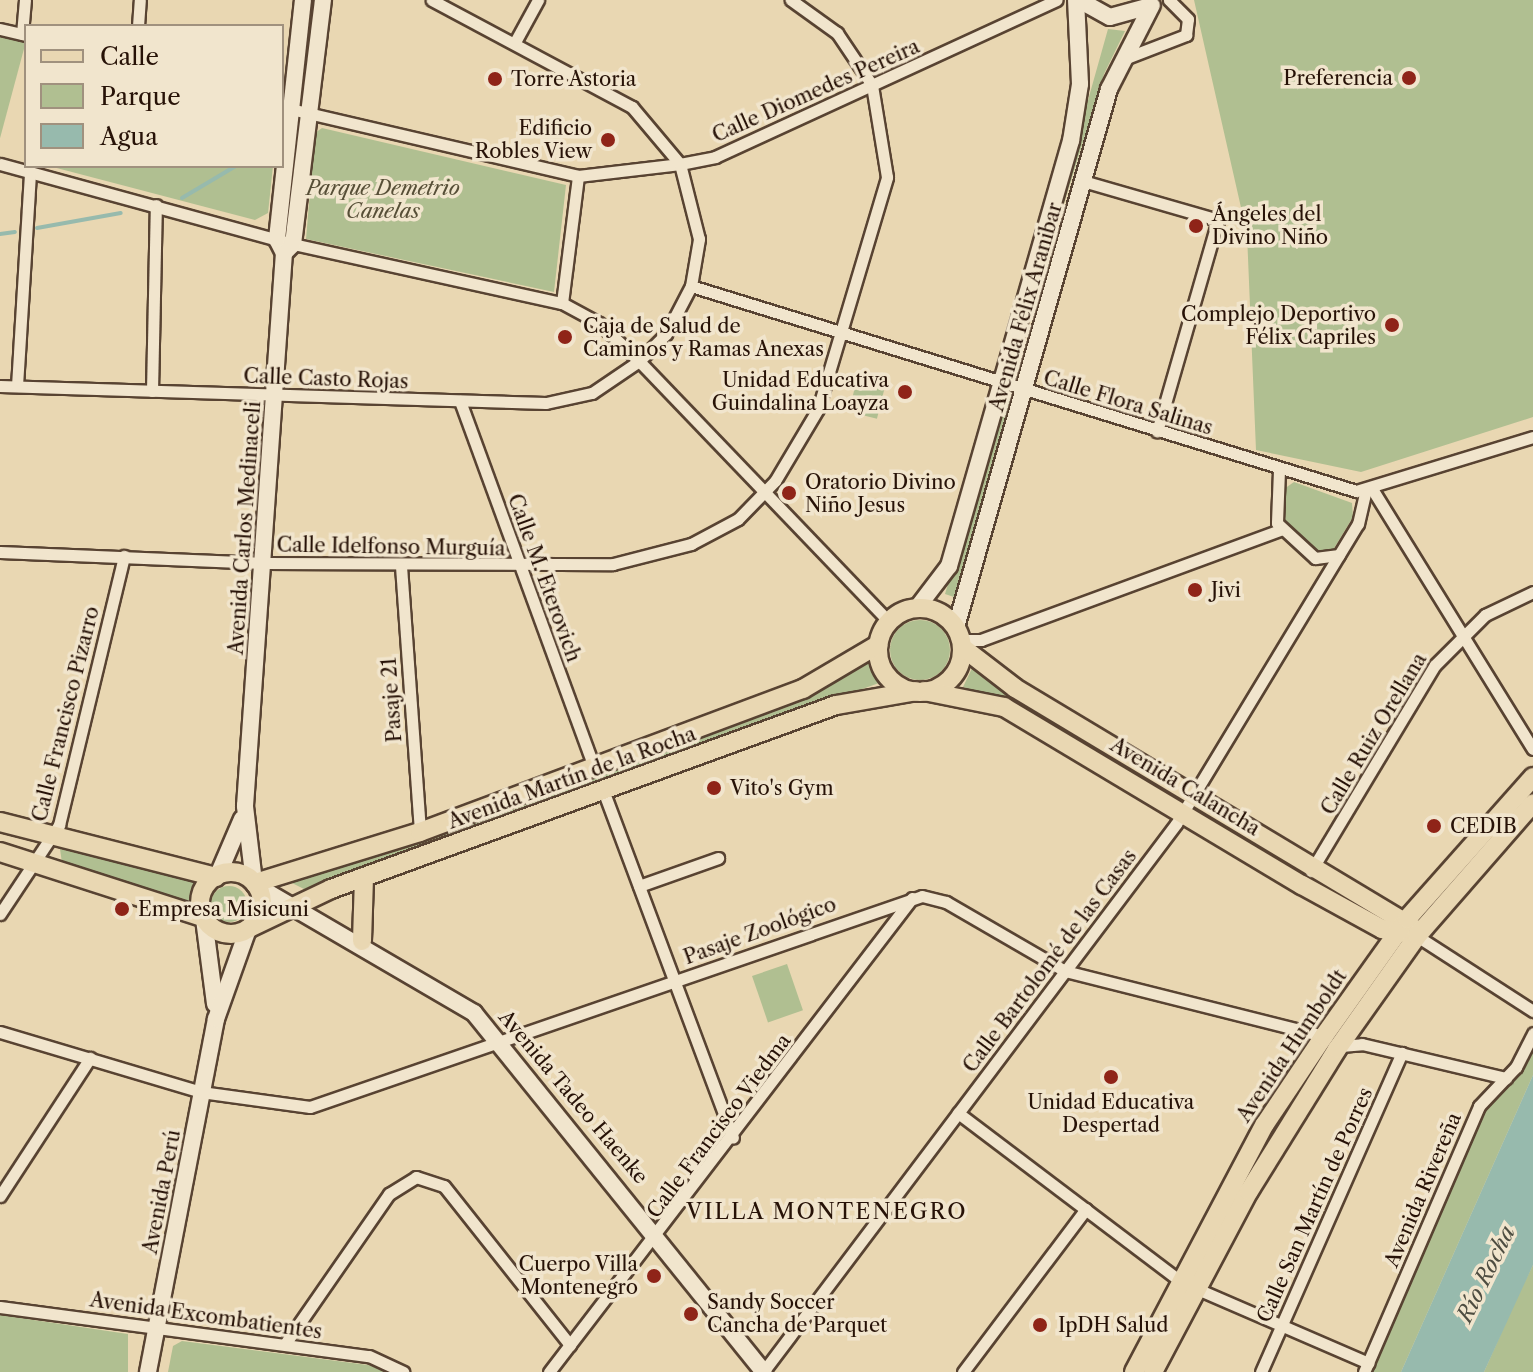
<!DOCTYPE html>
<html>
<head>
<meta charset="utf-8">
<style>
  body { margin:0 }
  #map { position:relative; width:1533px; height:1372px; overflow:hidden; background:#e9d7b2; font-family:"Libre Caslon Text",serif }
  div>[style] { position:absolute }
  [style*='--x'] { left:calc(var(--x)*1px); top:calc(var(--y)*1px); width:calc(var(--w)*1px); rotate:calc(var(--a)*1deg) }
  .green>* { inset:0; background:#b0bf91; transform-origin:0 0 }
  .round { border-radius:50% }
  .water>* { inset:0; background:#97baad }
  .stream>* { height:4px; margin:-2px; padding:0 2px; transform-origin:2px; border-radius:2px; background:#97baad }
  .roads { filter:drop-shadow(2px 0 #584332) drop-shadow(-2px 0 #584332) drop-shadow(0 2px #584332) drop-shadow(0 -2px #584332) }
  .street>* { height:11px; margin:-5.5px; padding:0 5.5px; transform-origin:5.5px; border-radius:5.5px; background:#f1e5cd }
  .secondary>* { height:16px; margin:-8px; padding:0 8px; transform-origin:8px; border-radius:8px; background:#f1e5cd }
  .primary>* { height:18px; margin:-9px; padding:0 9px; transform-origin:9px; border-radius:9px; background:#e9d7b2 }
  .primary>.ring { margin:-9px; padding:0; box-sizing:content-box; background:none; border:18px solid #e9d7b2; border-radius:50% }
  .dots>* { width:22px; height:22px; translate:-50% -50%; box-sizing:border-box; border:4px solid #f1e5cd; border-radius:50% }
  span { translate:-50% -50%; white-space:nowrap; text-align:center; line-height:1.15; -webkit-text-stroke:7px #f1e5cd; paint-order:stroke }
  .poi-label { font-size:20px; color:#271207 }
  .right { translate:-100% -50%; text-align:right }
  .left { translate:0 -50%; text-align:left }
  .street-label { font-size:20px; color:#271207 }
  .park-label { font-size:20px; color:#574f37; font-style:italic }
  .neighbourhood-label { font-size:22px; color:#271207; letter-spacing:2px }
  .water-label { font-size:22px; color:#4e4d41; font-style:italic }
  .legend { position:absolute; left:24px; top:24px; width:260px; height:144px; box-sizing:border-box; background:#f1e5cd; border:2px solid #a0917e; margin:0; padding:10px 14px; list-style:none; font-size:24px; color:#271207 }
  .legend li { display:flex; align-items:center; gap:16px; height:40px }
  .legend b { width:40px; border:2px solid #a0917e }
</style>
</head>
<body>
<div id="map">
  <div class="green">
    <div style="clip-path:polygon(1194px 0,1533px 0,1533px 417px,1361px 472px,1256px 450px,1247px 234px)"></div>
    <div style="clip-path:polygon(1108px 29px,1125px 31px,1104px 74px,1010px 378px)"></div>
    <div style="left:0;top:34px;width:27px;height:119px;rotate:15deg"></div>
    <div style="clip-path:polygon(322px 128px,566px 185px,554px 292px,306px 239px,315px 133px)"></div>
    <div style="clip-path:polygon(49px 166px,273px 166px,268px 213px,255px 220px)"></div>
    <div style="left:859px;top:371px;width:29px;height:42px;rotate:14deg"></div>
    <div style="clip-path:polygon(1005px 397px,1010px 399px,954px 597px,945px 594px)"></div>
    <div style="clip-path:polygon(1294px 482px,1352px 503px,1353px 517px,1333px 550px,1314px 552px,1278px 513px,1281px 491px)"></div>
    <div class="round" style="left:890px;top:620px;width:60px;height:60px"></div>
    <div style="clip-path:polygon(869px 662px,879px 683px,304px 889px,292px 883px,795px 702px)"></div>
    <div style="clip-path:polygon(975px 662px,1019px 701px,1170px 794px,1004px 699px,963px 687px)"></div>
    <div style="clip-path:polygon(60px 849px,194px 882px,189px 903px,62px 863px)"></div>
    <div class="round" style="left:211px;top:886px;width:36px;height:36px"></div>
    <div style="left:787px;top:964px;width:49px;height:37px;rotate:71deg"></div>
    <div style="clip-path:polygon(1533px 1051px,1533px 1075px,1401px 1372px,1373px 1372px,1487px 1107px)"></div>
    <div style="clip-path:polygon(1533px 1265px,1533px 1372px,1484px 1372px,1518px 1295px)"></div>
    <div style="clip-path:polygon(0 1315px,128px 1334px,128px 1372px,0 1372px)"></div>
    <div style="clip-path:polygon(182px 1341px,368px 1365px,388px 1372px,168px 1372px,173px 1346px)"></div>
  </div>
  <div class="water">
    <div style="clip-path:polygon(1533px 1075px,1533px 1265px,1484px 1372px,1401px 1372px)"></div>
  </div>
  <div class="stream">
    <div style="--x:305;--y:71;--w:72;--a:-82"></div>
    <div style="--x:182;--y:198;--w:63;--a:-30.7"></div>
    <div style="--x:37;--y:228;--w:85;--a:-10.1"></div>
    <div style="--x:0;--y:234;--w:15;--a:-8"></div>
  </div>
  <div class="roads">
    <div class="street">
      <div style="--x:138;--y:26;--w:26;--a:-86"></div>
      <div style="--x:0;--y:29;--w:26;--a:13"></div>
      <div style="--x:22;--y:34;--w:34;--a:-85"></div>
      <div style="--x:515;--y:42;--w:48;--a:-61.3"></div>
      <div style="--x:1121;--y:60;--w:70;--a:-21"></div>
      <div style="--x:1186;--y:35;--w:16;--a:-83"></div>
      <div style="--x:1188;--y:19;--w:27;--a:-135"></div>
      <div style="--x:282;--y:107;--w:304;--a:13.1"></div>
      <div style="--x:578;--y:176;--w:103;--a:-6.7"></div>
      <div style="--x:680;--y:164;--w:36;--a:-11"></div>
      <div style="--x:715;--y:157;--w:376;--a:-24.7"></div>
      <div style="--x:0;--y:164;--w:304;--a:15.3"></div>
      <div style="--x:293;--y:244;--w:275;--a:12.4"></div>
      <div style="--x:562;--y:303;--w:42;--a:28.4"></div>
      <div style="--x:599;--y:323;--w:55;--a:43.5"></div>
      <div style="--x:639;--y:361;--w:361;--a:46.2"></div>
      <div style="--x:1083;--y:181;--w:141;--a:16.1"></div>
      <div style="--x:1218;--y:220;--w:220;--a:106.1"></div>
      <div style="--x:691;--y:286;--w:696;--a:17.13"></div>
      <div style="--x:1356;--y:491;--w:185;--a:-17"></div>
      <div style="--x:562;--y:303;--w:128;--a:-82.8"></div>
      <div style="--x:0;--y:386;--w:546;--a:1.78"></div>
      <div style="--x:546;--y:403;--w:47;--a:-12.3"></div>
      <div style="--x:592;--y:393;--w:57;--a:-34.2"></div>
      <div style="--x:639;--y:361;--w:38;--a:-45"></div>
      <div style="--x:666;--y:334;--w:54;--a:-62.5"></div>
      <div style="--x:691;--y:286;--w:48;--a:-80.3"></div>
      <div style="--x:699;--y:239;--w:77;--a:-104.2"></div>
      <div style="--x:680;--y:164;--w:75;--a:-130.1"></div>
      <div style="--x:632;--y:107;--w:227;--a:-151.9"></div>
      <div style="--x:17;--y:386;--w:214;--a:-86.5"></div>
      <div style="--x:152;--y:391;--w:186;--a:-88.8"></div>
      <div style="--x:460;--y:401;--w:390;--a:69.9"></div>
      <div style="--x:1279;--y:470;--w:53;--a:92.2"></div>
      <div style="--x:1277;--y:523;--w:52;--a:42.6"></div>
      <div style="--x:1315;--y:558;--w:24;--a:-7"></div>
      <div style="--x:1374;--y:492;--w:302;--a:58.3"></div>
      <div style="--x:0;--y:552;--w:264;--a:2.4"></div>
      <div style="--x:264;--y:563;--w:349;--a:0.2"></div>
      <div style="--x:613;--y:564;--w:81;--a:-14.4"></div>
      <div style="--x:691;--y:544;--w:53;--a:-28"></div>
      <div style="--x:738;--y:519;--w:53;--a:-45.8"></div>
      <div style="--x:775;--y:481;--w:84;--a:-59.2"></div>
      <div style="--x:818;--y:409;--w:242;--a:-73.4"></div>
      <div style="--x:887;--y:177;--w:93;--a:-99.3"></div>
      <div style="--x:872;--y:85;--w:63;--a:-123.9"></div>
      <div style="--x:837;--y:33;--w:57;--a:-144.3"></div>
      <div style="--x:401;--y:566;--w:267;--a:85.9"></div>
      <div style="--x:961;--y:640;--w:20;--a:0"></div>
      <div style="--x:981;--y:640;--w:321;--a:-20.2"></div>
      <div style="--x:603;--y:790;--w:371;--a:69.5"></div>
      <div style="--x:1311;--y:871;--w:240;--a:-59"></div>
      <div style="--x:1435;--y:665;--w:71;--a:-45"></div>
      <div style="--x:1485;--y:615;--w:53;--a:-25.6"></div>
      <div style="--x:639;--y:886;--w:84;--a:-19.5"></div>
      <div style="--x:0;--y:914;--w:107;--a:-56.5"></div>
      <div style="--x:59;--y:825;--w:277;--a:-76.4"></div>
      <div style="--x:1417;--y:936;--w:138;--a:32.9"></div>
      <div style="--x:0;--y:1032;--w:210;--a:16.6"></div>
      <div style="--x:201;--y:1092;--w:110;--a:7.8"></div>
      <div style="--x:310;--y:1107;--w:647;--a:-19.02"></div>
      <div style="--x:922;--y:896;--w:25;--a:14"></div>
      <div style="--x:946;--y:902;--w:138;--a:30.1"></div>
      <div style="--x:1065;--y:971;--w:267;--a:14.1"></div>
      <div style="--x:1341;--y:1046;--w:21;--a:-5"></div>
      <div style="--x:1362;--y:1044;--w:148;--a:13.3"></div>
      <div style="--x:958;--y:1113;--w:277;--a:37.1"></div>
      <div style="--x:0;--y:1196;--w:165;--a:-56.9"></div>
      <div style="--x:1195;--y:1288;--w:189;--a:23.4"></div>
      <div style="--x:0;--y:1307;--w:372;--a:7.6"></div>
      <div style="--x:369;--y:1356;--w:38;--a:25"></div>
      <div style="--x:285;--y:1344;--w:183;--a:-55.3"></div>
      <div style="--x:389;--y:1194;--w:32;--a:-32"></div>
      <div style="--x:416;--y:1177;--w:29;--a:18"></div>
      <div style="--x:444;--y:1186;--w:203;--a:51.6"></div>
      <div style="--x:549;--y:1372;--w:597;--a:-52.55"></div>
      <div style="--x:763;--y:1372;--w:686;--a:-53"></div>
      <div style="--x:1176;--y:824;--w:351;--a:-58.8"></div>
      <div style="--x:1358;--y:524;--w:32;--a:-77"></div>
      <div style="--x:963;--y:1372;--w:204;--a:-53"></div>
      <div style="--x:1261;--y:1372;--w:349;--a:-66.2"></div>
      <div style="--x:1364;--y:1372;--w:290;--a:-66.6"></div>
      <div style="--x:1479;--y:1106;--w:54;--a:-46.5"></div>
      <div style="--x:1516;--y:1067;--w:38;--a:-63"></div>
    </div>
    <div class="secondary">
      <div style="--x:1079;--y:0;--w:35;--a:29"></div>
      <div style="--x:1110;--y:17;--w:41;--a:-15.4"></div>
      <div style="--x:284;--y:253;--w:13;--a:-45"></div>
      <div style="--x:293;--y:244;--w:246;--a:-83"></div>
      <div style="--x:917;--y:608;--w:53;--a:-52.7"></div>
      <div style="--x:949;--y:566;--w:442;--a:-74"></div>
      <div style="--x:1071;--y:141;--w:58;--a:-81"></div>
      <div style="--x:1080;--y:84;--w:84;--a:-92.7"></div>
      <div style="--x:956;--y:627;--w:559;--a:-74.12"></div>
      <div style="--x:1109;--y:89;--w:94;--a:-62.9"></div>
      <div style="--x:218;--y:875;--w:61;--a:-66.8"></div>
      <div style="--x:254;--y:882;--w:77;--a:-96.8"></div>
      <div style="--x:245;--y:806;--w:554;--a:-85.97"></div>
      <div style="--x:284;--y:253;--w:16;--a:-117"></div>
      <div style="--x:277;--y:239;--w:240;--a:-83.8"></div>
      <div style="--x:255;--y:885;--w:254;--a:30.3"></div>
      <div style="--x:474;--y:1013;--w:461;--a:51.1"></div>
      <div style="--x:204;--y:919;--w:86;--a:82.6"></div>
      <div style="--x:148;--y:1372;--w:359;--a:-79.1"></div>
      <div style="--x:216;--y:1019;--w:96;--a:-70.4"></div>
    </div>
    <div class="primary">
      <div class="ring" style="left:878px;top:608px;width:66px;height:66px"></div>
      <div style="--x:962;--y:647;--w:67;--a:37.7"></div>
      <div style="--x:1015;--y:688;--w:463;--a:31"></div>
      <div style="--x:924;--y:691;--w:82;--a:11.3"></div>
      <div style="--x:1004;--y:707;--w:347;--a:30.9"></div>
      <div style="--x:1302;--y:885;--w:91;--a:28.8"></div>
      <div style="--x:1382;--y:929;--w:25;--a:9"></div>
      <div style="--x:0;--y:822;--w:223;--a:14.3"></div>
      <div style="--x:0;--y:852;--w:213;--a:17.8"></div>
      <div class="ring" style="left:200px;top:872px;width:44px;height:44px"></div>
      <div style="--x:255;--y:883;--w:173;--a:-17.2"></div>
      <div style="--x:420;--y:832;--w:409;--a:-20.5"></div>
      <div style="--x:803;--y:689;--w:88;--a:-30.6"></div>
      <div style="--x:249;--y:928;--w:91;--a:-25.4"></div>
      <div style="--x:331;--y:889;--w:537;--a:-20.02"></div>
      <div style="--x:836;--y:705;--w:81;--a:-9.9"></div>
      <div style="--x:362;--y:941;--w:64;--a:-88.2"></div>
      <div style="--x:1134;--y:1372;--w:280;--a:-62.2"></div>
      <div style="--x:1265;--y:1124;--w:106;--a:-56.2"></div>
      <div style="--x:1324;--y:1036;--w:143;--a:-54.6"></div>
      <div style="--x:1407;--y:919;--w:190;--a:-48.4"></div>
      <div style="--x:1153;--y:1372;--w:205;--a:-62.1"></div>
      <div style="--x:1249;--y:1191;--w:167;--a:-58.2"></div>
      <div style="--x:1337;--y:1049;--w:138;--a:-54.7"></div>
      <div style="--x:1417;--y:936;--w:176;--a:-48.9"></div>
    </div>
  </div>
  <div class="dots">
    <div style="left:1409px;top:78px;background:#8f2418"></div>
    <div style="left:495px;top:79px;background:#8f2418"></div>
    <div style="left:608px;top:140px;background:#8f2418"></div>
    <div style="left:1196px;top:226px;background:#8f2418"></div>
    <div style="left:1392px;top:325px;background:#8f2418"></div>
    <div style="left:565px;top:337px;background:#8f2418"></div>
    <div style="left:905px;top:392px;background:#8f2418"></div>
    <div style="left:789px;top:493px;background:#8f2418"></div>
    <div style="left:1195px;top:590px;background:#8f2418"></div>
    <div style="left:714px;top:788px;background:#8f2418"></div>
    <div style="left:1434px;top:826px;background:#8f2418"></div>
    <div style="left:122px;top:909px;background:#8f2418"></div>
    <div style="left:1111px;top:1077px;background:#8f2418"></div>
    <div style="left:654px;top:1276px;background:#8f2418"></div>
    <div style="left:691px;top:1314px;background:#8f2418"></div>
    <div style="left:1040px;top:1325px;background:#8f2418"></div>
  </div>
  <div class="poi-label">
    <span class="right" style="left:1393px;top:78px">Preferencia</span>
    <span class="left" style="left:511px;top:79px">Torre Astoria</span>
    <span class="right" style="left:592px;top:140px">Edificio<br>Robles View</span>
    <span class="left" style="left:1212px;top:226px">Ángeles del<br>Divino Niño</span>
    <span class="right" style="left:1376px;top:326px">Complejo Deportivo<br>Félix Capriles</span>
    <span class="left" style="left:583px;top:338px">Caja de Salud de<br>Caminos y Ramas Anexas</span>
    <span class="right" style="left:889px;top:392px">Unidad Educativa<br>Guindalina Loayza</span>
    <span class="left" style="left:805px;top:494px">Oratorio Divino<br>Niño Jesus</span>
    <span class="left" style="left:1211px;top:590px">Jivi</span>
    <span class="left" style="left:730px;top:788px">Vito's Gym</span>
    <span class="left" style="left:1450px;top:826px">CEDIB</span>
    <span class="left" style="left:138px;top:909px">Empresa Misicuni</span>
    <span style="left:1111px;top:1114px">Unidad Educativa<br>Despertad</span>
    <span class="right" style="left:638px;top:1276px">Cuerpo Villa<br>Montenegro</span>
    <span class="left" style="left:707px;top:1314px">Sandy Soccer<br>Cancha de Parquet</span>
    <span class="left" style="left:1058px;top:1325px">IpDH Salud</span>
  </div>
  <div class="street-label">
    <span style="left:816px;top:91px;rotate:-24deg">Calle Diomedes Pereira</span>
    <span style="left:1026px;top:307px;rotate:-74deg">Avenida Félix Aranibar</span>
    <span style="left:326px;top:379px;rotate:2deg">Calle Casto Rojas</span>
    <span style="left:1128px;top:403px;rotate:17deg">Calle Flora Salinas</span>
    <span style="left:245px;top:528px;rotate:-86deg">Avenida Carlos Medinaceli</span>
    <span style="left:391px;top:547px;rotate:1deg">Calle Idelfonso Murguía</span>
    <span style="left:544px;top:578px;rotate:70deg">Calle M. Eterovich</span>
    <span style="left:392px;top:700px;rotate:-94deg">Pasaje 21</span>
    <span style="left:66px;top:714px;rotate:-76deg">Calle Francisco Pizarro</span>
    <span style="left:1374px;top:734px;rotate:-59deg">Calle Ruiz Orellana</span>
    <span style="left:572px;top:778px;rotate:-20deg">Avenida Martín de la Rocha</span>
    <span style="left:1185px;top:787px;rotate:31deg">Avenida Calancha</span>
    <span style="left:760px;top:931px;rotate:-20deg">Pasaje Zoológico</span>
    <span style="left:1050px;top:961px;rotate:-53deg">Calle Bartolomé de las Casas</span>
    <span style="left:1292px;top:1046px;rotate:-56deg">Avenida Humboldt</span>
    <span style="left:573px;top:1097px;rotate:50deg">Avenida Tadeo Haenke</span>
    <span style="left:719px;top:1126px;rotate:-53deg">Calle Francisco Viedma</span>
    <span style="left:1423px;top:1190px;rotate:-67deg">Avenida Rivereña</span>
    <span style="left:162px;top:1192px;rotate:-79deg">Avenida Perú</span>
    <span style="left:1315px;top:1205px;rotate:-66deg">Calle San Martín de Porres</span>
    <span style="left:206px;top:1316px;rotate:8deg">Avenida Excombatientes</span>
  </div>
  <div class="park-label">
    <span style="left:383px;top:200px">Parque Demetrio<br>Canelas</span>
  </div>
  <div class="neighbourhood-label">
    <span style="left:827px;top:1212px">VILLA MONTENEGRO</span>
  </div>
  <div class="water-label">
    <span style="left:1486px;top:1274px;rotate:-64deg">Río Rocha</span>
  </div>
  <ul class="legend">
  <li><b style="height:10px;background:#e9d7b2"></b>Calle</li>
  <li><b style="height:22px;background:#b0bf91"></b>Parque</li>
  <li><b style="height:22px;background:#97baad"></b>Agua</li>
  </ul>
</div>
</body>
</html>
